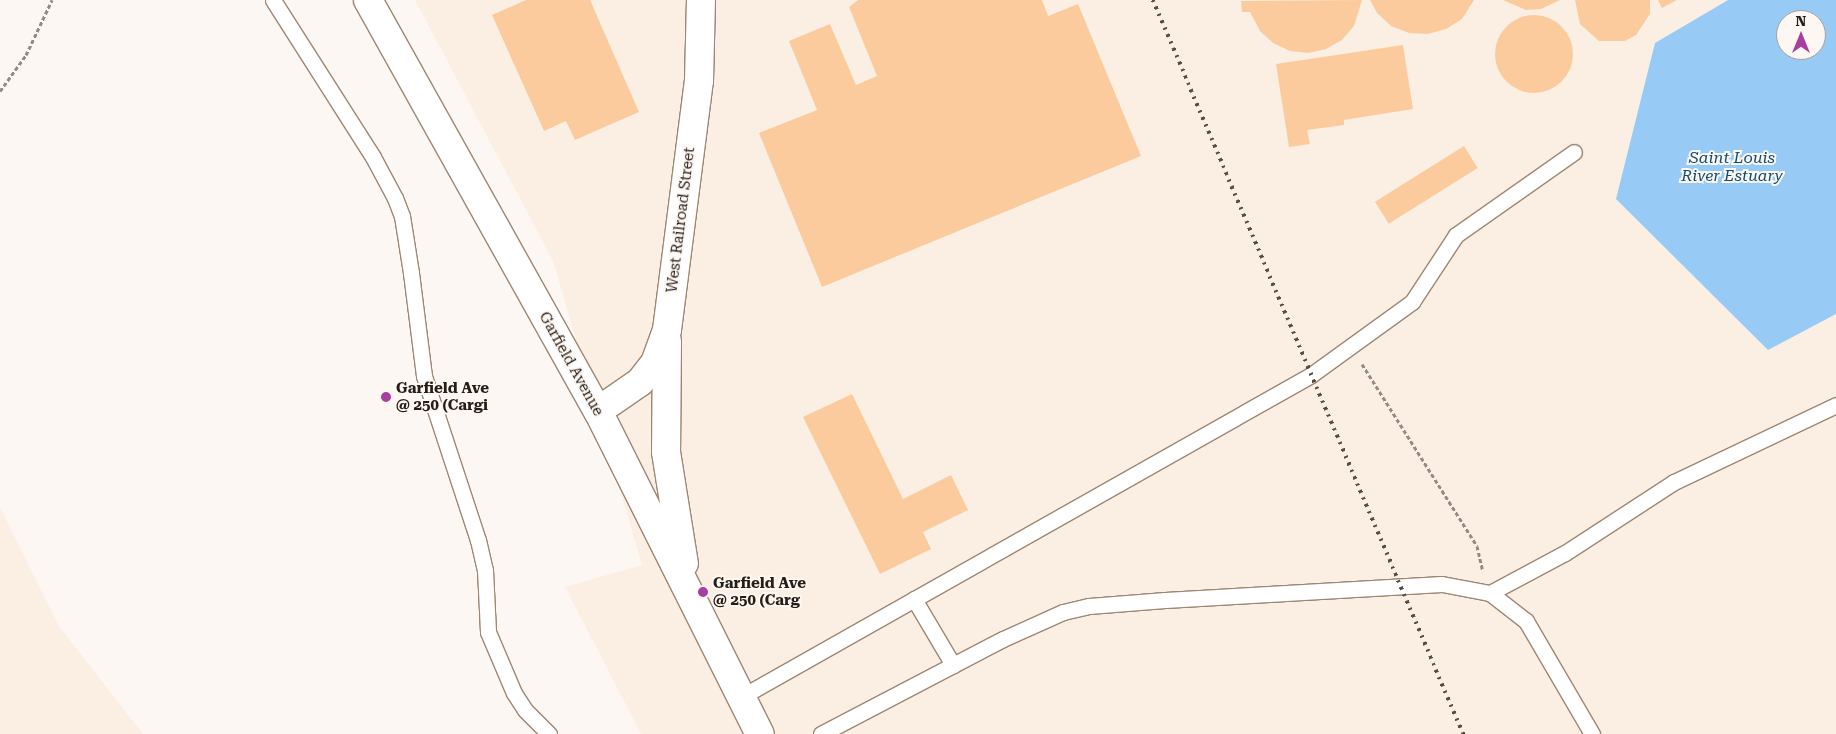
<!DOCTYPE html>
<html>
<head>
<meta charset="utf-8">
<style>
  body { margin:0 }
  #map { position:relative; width:1836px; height:734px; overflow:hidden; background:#fcf7f3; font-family:"Roboto Serif",serif }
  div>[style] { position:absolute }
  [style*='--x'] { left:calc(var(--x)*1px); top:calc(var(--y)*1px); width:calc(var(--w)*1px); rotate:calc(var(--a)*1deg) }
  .built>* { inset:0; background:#fbefe4 }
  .water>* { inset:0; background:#97cbf6 }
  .building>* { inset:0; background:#fccb9d; transform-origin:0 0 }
  .round { border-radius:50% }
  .path>* { height:3px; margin-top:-1.5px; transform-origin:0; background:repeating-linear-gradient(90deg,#928b85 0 4px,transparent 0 6.5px) }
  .roads { filter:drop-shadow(1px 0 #9d8773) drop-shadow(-1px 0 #9d8773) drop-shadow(0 1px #9d8773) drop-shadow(0 -1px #9d8773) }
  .lane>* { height:15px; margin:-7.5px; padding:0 7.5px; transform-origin:7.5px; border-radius:7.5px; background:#fff }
  .secondary>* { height:28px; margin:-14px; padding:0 14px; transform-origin:14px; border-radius:14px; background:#fff }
  .rail>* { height:4px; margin-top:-2px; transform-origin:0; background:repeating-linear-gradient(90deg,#544c45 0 2.5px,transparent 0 7.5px) }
  .dots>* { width:14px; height:14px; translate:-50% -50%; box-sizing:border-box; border:2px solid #fcf7f3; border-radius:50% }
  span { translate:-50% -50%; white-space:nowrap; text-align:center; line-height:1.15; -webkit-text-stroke:4px #fcf7f3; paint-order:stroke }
  .street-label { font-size:15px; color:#261d15 }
  .poi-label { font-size:15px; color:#261d15; font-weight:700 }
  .left { translate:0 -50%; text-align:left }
  .water-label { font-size:16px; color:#104b73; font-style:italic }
  .north { position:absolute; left:1776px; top:10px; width:50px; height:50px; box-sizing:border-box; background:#fcf7f3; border:1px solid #a6a09a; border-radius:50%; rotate:0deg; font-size:14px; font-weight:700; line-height:20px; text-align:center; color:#261d15 }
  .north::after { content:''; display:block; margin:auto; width:18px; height:22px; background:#a73ea0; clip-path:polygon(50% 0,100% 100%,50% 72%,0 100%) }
</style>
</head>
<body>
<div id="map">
  <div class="built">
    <div style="clip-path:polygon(415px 0,1728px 0,1655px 43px,1642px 103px,1768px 350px,1836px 314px,1836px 734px,641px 734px,565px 587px,642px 565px,553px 261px)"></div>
    <div style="clip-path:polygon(0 507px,59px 626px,143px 734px,0 734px)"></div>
  </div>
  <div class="water">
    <div style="clip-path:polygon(evenodd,1728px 0,1836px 0,1836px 314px,1768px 350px,1616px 199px,1655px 43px,1728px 0,1786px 20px,1816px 20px,1816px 50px,1786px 50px,1786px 20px)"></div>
  </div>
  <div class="building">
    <div style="clip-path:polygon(526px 0,590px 0,639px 112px,575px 140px,566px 121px,544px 131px,492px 15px)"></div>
    <div style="clip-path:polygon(858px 0,1042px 0,1048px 16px,1078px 4px,1141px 156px,822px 287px,759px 133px,817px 110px,789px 41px,830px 24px,856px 85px,877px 76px,849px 7px)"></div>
    <div style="clip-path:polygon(1362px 0,1354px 26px,1342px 40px,1326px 49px,1308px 53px,1290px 51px,1273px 43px,1260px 31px,1250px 12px,1242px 12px,1241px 1px)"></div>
    <div style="clip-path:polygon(1370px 0,1474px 0,1462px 19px,1446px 29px,1428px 34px,1409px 33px,1391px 26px,1377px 13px)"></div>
    <div style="clip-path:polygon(1503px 0,1560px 0,1541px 9px,1526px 10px)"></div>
    <div style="clip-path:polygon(1575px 0,1650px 0,1650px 14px,1636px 35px,1625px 41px,1599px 41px,1580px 24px)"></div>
    <div style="clip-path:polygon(1658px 0,1677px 0,1662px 8px)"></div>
    <div class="round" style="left:1495px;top:15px;width:78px;height:78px"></div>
    <div style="clip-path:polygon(1403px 45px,1413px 109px,1344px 120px,1344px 125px,1307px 130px,1310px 144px,1289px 147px,1276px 64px)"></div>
    <div style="left:1464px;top:146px;width:26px;height:105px;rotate:58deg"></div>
    <div style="clip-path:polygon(852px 394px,903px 499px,951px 475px,968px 510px,923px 532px,931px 549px,880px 574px,803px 417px)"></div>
  </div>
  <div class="path">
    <div style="--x:0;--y:91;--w:44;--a:-54.2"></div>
    <div style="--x:26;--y:55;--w:61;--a:-64.7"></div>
    <div style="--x:1362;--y:364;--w:215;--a:57.7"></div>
    <div style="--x:1477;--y:546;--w:26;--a:77"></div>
  </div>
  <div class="roads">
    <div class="lane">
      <div style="--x:273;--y:0;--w:186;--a:57.5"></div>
      <div style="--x:373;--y:157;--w:47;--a:61.8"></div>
      <div style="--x:395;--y:198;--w:19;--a:69"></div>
      <div style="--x:402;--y:216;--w:58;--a:81"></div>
      <div style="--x:411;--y:273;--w:104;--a:82.8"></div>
      <div style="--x:424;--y:376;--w:173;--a:71.8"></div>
      <div style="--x:478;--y:540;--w:31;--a:77"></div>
      <div style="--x:485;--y:570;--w:62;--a:87.2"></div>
      <div style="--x:488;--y:632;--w:66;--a:66.9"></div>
      <div style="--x:514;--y:693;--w:20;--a:57"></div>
      <div style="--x:525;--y:710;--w:34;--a:45"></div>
      <div style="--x:1490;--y:593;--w:85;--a:-28.1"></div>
      <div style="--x:1565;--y:553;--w:130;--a:-33.1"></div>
      <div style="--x:1674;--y:482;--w:179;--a:-25.4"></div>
      <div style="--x:914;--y:599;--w:77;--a:59.4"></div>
      <div style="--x:741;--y:697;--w:655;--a:-29.46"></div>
      <div style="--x:1311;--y:375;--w:125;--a:-35.9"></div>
      <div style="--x:1412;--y:302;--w:80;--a:-56.7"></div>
      <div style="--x:1456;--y:235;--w:144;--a:-35.1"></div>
      <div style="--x:821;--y:734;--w:205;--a:-27.6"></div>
      <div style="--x:1003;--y:639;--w:66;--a:-24.2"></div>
      <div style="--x:1063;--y:612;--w:27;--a:-13"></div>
      <div style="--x:1089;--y:606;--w:76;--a:-4.5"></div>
      <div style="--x:1165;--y:600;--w:277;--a:-3.3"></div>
      <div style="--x:1442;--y:584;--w:49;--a:10.6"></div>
      <div style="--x:1490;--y:593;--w:46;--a:37.9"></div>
      <div style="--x:1526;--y:621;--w:131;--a:59.7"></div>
    </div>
    <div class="secondary">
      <div style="--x:368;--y:0;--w:471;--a:60.8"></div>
      <div style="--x:598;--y:411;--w:361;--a:63.4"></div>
      <div style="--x:667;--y:341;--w:111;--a:90.5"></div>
      <div style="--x:666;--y:452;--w:113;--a:80.9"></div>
      <div style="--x:598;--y:411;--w:51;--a:-34.6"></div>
      <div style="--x:640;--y:382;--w:24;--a:-52"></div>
      <div style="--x:655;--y:363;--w:35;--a:-70"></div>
      <div style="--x:667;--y:330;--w:251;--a:-82.7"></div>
      <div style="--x:699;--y:81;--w:81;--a:-88.6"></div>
    </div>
  </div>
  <div class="rail">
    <div style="--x:1153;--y:0;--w:797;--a:67.1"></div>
  </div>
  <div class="dots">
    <div style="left:386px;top:397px;background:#a73ea0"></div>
    <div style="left:703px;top:592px;background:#a73ea0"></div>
  </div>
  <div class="street-label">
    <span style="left:681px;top:220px;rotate:-83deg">West Railroad Street</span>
    <span style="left:571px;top:364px;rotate:61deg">Garfield Avenue</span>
  </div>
  <div class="poi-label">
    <span class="left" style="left:396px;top:397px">Garfield Ave<br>@ 250 (Cargi</span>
    <span class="left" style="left:713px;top:592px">Garfield Ave<br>@ 250 (Carg</span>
  </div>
  <div class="water-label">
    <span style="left:1732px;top:167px">Saint Louis<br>River Estuary</span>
  </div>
  <div class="north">N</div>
</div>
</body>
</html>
